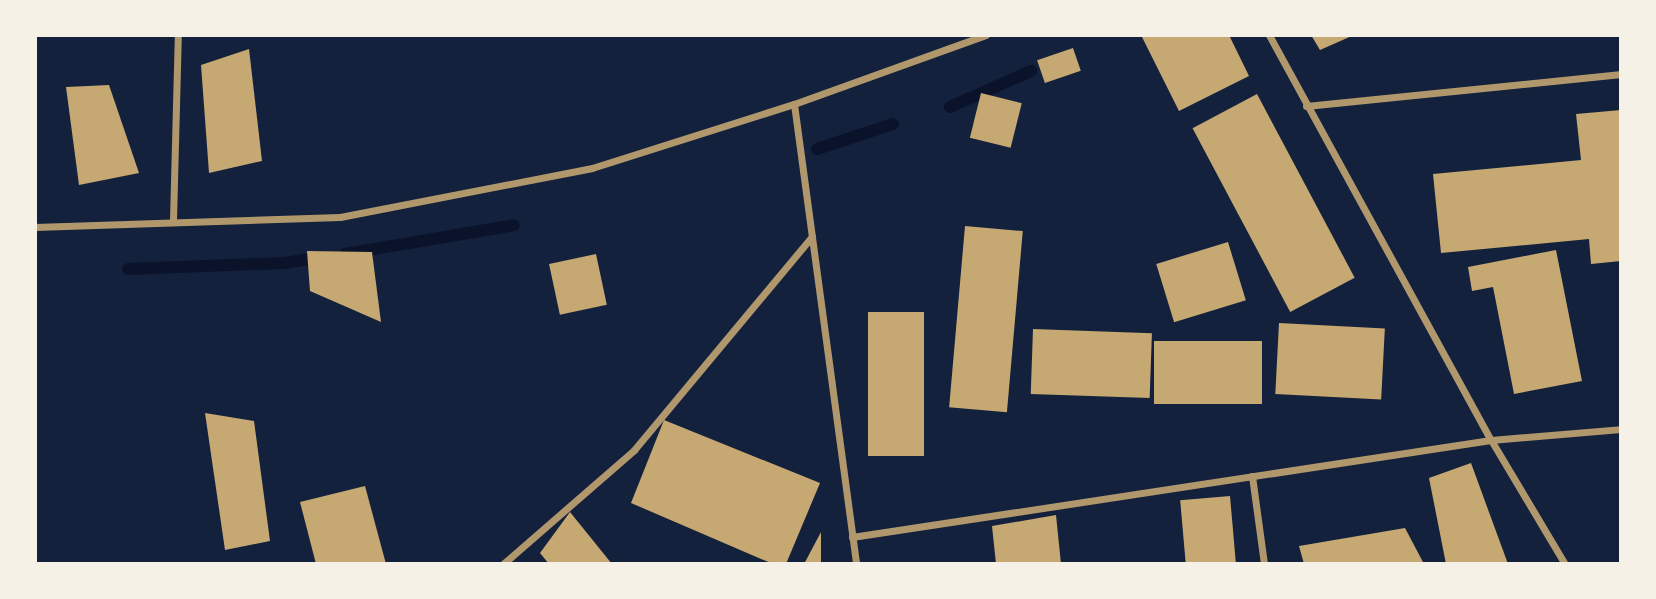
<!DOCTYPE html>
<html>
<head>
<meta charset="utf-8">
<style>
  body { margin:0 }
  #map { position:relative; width:1656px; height:599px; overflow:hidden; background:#14213d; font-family:Bitter,serif }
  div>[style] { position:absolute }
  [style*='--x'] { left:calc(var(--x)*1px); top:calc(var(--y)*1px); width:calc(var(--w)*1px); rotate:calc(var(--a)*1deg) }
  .stream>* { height:12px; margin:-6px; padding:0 6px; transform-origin:6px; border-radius:6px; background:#0b132b }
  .building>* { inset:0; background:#c6a872; transform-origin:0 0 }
  .minor>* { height:7px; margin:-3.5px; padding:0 3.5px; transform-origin:3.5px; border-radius:3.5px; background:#b1986c }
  span { translate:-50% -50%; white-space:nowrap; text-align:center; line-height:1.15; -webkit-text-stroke:7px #f6f1e7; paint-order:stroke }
  .frame { position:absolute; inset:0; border:37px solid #f6f1e7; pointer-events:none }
</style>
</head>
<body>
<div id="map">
  <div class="stream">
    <div style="--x:950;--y:107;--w:89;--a:-24"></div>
    <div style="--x:817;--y:149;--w:80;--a:-18.2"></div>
    <div style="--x:345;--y:254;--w:171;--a:-9.7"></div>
    <div style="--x:128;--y:269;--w:156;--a:-2.2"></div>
    <div style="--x:284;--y:263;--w:39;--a:-9"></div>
  </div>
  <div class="building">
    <div style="clip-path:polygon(1141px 35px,1229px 35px,1249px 76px,1179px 111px)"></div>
    <div style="clip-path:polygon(1311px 35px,1354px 35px,1320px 50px)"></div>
    <div style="left:1073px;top:48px;width:24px;height:38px;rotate:71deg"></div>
    <div style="clip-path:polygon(249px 49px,262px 161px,209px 173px,201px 65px)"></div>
    <div style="clip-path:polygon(109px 85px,139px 173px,79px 185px,66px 87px)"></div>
    <div style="left:981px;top:93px;width:42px;height:46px;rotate:14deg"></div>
    <div style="left:1257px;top:94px;width:208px;height:73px;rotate:62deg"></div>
    <div style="clip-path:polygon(1621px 110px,1621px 261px,1591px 264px,1589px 239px,1441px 253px,1433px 174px,1581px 160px,1576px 114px)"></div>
    <div style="left:965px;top:226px;width:58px;height:182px;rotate:5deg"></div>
    <div style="left:1228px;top:242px;width:61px;height:75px;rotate:73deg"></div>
    <div style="clip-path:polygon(1556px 250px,1582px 381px,1514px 394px,1493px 287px,1472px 291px,1468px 267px)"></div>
    <div style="clip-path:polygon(307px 251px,372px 252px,381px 322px,310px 291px)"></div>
    <div style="left:596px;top:254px;width:52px;height:48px;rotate:78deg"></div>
    <div style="left:868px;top:312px;width:56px;height:144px"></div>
    <div style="left:1279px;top:323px;width:106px;height:71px;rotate:3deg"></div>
    <div style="left:1033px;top:329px;width:119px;height:65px;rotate:2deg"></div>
    <div style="left:1154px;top:341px;width:108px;height:63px"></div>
    <div style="clip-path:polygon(205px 413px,254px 421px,270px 541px,225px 550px)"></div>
    <div style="clip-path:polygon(664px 420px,820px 483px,786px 564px,773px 564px,631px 503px)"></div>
    <div style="clip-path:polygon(1471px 463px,1508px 564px,1446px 564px,1429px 478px)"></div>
    <div style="clip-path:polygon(365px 486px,386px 564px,316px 564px,300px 502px)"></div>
    <div style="left:1230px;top:496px;width:68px;height:50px;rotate:85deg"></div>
    <div style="clip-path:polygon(570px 512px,612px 564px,549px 564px,540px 553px)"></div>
    <div style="clip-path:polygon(1056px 515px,1061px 564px,996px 564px,992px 526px)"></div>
    <div style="clip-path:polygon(1405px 528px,1424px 564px,1304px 564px,1299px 546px)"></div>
    <div style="clip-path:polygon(821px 532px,821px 564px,804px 564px)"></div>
  </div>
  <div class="minor">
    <div style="--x:1269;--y:35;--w:462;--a:61.3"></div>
    <div style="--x:1491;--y:440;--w:144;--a:59.2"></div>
    <div style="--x:794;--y:104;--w:464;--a:82.3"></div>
    <div style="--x:1306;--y:106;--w:317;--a:-5.8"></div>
    <div style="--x:173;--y:220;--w:185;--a:-88.5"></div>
    <div style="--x:35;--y:227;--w:305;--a:-1.9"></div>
    <div style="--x:340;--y:217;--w:257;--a:-11"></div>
    <div style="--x:592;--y:168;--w:212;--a:-17.6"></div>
    <div style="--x:794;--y:104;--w:204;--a:-19.8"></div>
    <div style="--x:1252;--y:476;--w:89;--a:82.2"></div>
    <div style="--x:852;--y:537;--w:646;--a:-8.63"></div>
    <div style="--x:1491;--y:440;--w:130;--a:-4.8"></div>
    <div style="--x:503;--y:564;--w:174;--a:-41"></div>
    <div style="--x:634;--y:450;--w:278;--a:-50.2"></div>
  </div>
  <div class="frame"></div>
</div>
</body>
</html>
